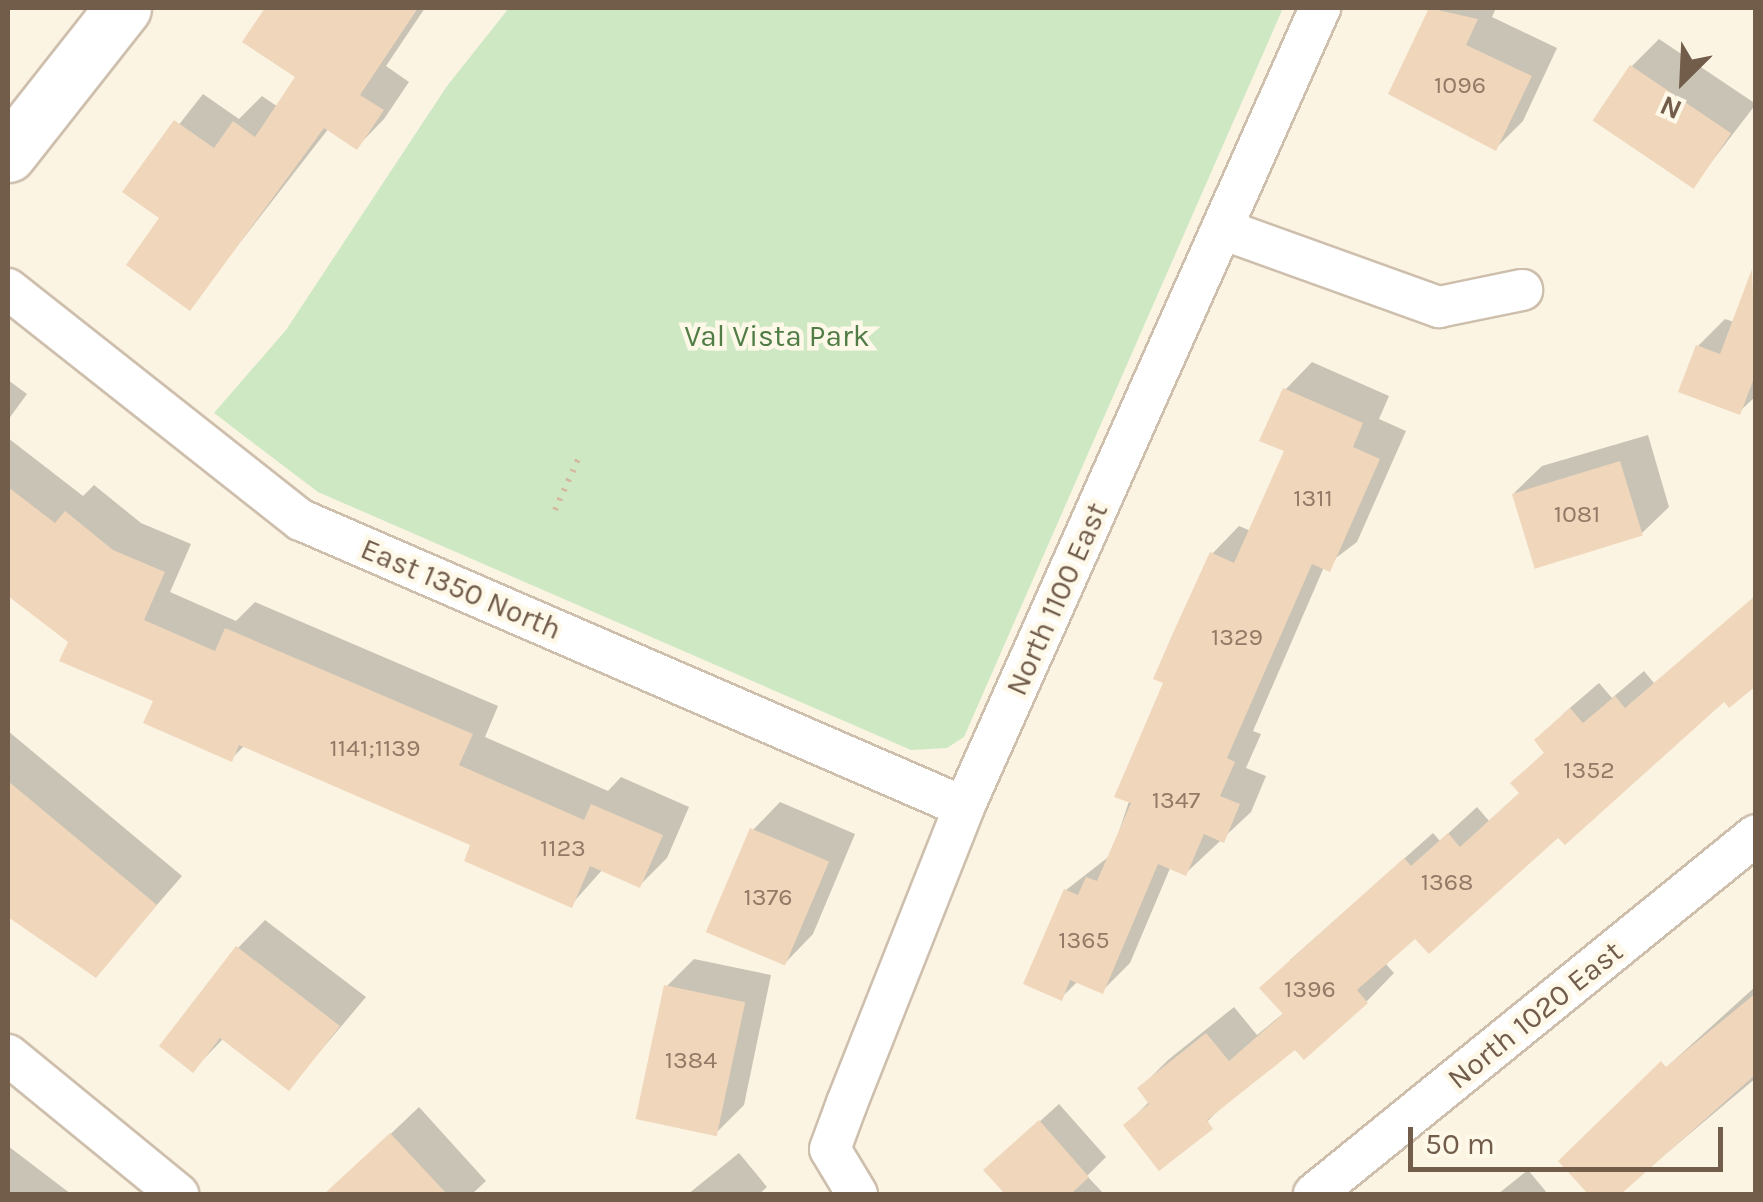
<!DOCTYPE html>
<html>
<head>
<meta charset="utf-8">
<style>
  body { margin:0 }
  #map { position:relative; width:1763px; height:1202px; overflow:hidden; background:#fbf4e3; font-family:Karla,sans-serif }
  div>[style] { position:absolute }
  [style*='--x'] { left:calc(var(--x)*1px); top:calc(var(--y)*1px); width:calc(var(--w)*1px); rotate:calc(var(--a)*1deg) }
  .green>* { inset:0; background:#cde8c2 }
  .shadow>* { inset:0; background:#0003 }
  .building>* { inset:0; background:#f0d6bb; transform-origin:0 0 }
  .path>* { height:6px; margin-top:-3px; transform-origin:0; background:repeating-linear-gradient(90deg,#d4b99f 0 2.5px,transparent 0 10.5px) }
  .roads { filter:drop-shadow(2px 0 #cebfad) drop-shadow(-2px 0 #cebfad) drop-shadow(0 2px #cebfad) drop-shadow(0 -2px #cebfad) }
  .street>* { height:40px; margin:-20px; padding:0 20px; transform-origin:20px; border-radius:20px; background:#fff }
  .secondary>* { height:55px; margin:-27.5px; padding:0 27.5px; transform-origin:27.5px; border-radius:27.5px; background:#fff }
  span { translate:-50% -50%; white-space:nowrap; text-align:center; line-height:1.15; -webkit-text-stroke:9px #fef8e9; paint-order:stroke }
  .number-label { font-size:25px; color:#927a66 }
  .number-label span { -webkit-text-stroke-width:0 }
  .park-label { font-size:30px; color:#507d45 }
  .street-label { font-size:30px; color:#725c4a }
  .frame { position:absolute; inset:0; border:10px solid #725c4a; pointer-events:none }
  .north { position:absolute; left:1633px; top:30px; width:100px; height:100px; -webkit-text-stroke:8px #fef8e9; paint-order:stroke; rotate:204deg; font-size:28px; font-weight:700; line-height:40px; text-align:center; color:#725c4a }
  .north::after { content:''; display:block; margin:auto; width:35px; height:45px; background:#725c4a; clip-path:polygon(50% 0,100% 100%,50% 72%,0 100%) }
  .scale { position:absolute; left:1408px; top:1127px; width:315px; height:45px; box-sizing:border-box; border:5px solid #725c4a; border-top:0; padding-left:12px; font-size:30px; line-height:35px; white-space:nowrap; color:#725c4a; -webkit-text-stroke:8px #fef8e9; paint-order:stroke }
</style>
</head>
<body>
<div id="map">
  <div class="green">
    <div style="clip-path:polygon(509px 8px,1283px 8px,964px 737px,947px 748px,911px 750px,318px 492px,214px 413px,286px 330px,447px 86px)"></div>
  </div>
  <div class="shadow">
    <div style="clip-path:polygon(268px 8px,425px 8px,386px 66px,409px 82px,384px 119px,357px 147px,329px 128px,190px 307px,162px 218px,126px 192px,203px 94px,239px 119px,262px 96px,278px 107px,298px 76px,245px 41px)"></div>
    <div style="clip-path:polygon(1432px 8px,1496px 8px,1492px 17px,1557px 48px,1523px 121px,1496px 148px,1392px 93px)"></div>
    <div style="clip-path:polygon(1659px 39px,1756px 104px,1693px 186px,1632px 66px)"></div>
    <div style="clip-path:polygon(1756px 289px,1756px 396px,1739px 412px,1698px 346px,1725px 319px,1734px 322px)"></div>
    <div style="clip-path:polygon(1312px 362px,1389px 396px,1379px 419px,1406px 431px,1357px 542px,1324px 567px,1253px 731px,1261px 734px,1246px 768px,1266px 776px,1251px 812px,1186px 873px,1171px 866px,1130px 963px,1102px 991px,1078px 981px,1061px 998px,1066px 890px,1111px 855px,1212px 554px,1239px 526px,1251px 531px,1287px 449px,1285px 390px)"></div>
    <div style="clip-path:polygon(8px 380px,27px 394px,8px 420px)"></div>
    <div style="clip-path:polygon(1648px 435px,1669px 507px,1641px 534px,1514px 493px,1542px 466px)"></div>
    <div style="clip-path:polygon(8px 438px,83px 496px,94px 485px,141px 523px,191px 544px,170px 592px,236px 621px,255px 602px,498px 706px,485px 737px,608px 791px,621px 777px,689px 807px,667px 858px,640px 885px,603px 869px,571px 905px,474px 844px,245px 745px,231px 759px,8px 593px)"></div>
    <div style="clip-path:polygon(1756px 602px,1725px 698px,1415px 935px,1385px 963px,1394px 973px,1367px 1001px,1304px 1056px,1295px 1046px,1235px 1094px,1160px 1168px,1126px 1125px,1150px 1101px,1140px 1088px,1168px 1060px,1234px 1007px,1257px 1035px,1285px 1012px,1290px 960px,1433px 833px,1440px 841px,1477px 807px,1489px 821px,1521px 792px,1514px 783px,1546px 751px,1564px 713px,1599px 683px,1612px 698px,1644px 671px,1654px 683px)"></div>
    <div style="clip-path:polygon(8px 731px,182px 876px,96px 975px,8px 910px)"></div>
    <div style="clip-path:polygon(780px 802px,855px 834px,813px 934px,786px 962px,753px 830px)"></div>
    <div style="clip-path:polygon(265px 920px,366px 997px,289px 1088px,224px 1038px,193px 1070px,238px 948px)"></div>
    <div style="clip-path:polygon(694px 959px,771px 975px,744px 1105px,716px 1133px,667px 986px)"></div>
    <div style="clip-path:polygon(1756px 986px,1756px 1078px,1618px 1194px,1591px 1194px,1562px 1162px)"></div>
    <div style="clip-path:polygon(1059px 1104px,1106px 1157px,1087px 1176px,1104px 1194px,1008px 1194px,986px 1170px)"></div>
    <div style="clip-path:polygon(419px 1107px,486px 1181px,472px 1194px,342px 1194px,335px 1187px)"></div>
    <div style="clip-path:polygon(8px 1146px,71px 1194px,8px 1194px)"></div>
    <div style="clip-path:polygon(739px 1153px,767px 1187px,759px 1194px,688px 1194px)"></div>
    <div style="clip-path:polygon(1528px 1170px,1548px 1194px,1498px 1194px)"></div>
  </div>
  <div class="building">
    <div style="clip-path:polygon(265px 8px,418px 8px,360px 95px,384px 110px,357px 150px,324px 128px,190px 311px,126px 265px,159px 218px,122px 192px,174px 120px,214px 148px,233px 121px,255px 137px,295px 77px,242px 42px)"></div>
    <div style="clip-path:polygon(1429px 8px,1478px 19px,1466px 45px,1532px 76px,1496px 151px,1388px 94px)"></div>
    <div style="left:1630px;top:65px;width:122px;height:67px;rotate:34deg"></div>
    <div style="clip-path:polygon(1752px 269px,1756px 373px,1740px 415px,1678px 392px,1696px 345px,1720px 354px)"></div>
    <div style="clip-path:polygon(1283px 388px,1363px 423px,1353px 447px,1380px 459px,1330px 572px,1312px 564px,1227px 758px,1235px 762px,1220px 796px,1240px 804px,1224px 843px,1204px 834px,1186px 876px,1158px 864px,1103px 994px,1070px 980px,1062px 1001px,1023px 984px,1064px 889px,1078px 895px,1086px 877px,1097px 881px,1131px 803px,1114px 797px,1163px 683px,1153px 679px,1173px 633px,1210px 552px,1234px 563px,1284px 451px,1259px 441px)"></div>
    <div style="left:1620px;top:461px;width:78px;height:113px;rotate:73deg"></div>
    <div style="clip-path:polygon(8px 487px,55px 523px,65px 511px,113px 550px,165px 572px,144px 620px,215px 651px,225px 628px,473px 734px,459px 765px,584px 820px,591px 804px,663px 835px,640px 888px,590px 866px,572px 908px,464px 861px,470px 845px,239px 745px,232px 762px,143px 723px,153px 701px,59px 661px,68px 642px,8px 596px)"></div>
    <div style="clip-path:polygon(1756px 595px,1756px 686px,1729px 708px,1724px 702px,1565px 845px,1558px 838px,1429px 954px,1415px 939px,1357px 990px,1368px 1003px,1304px 1060px,1295px 1050px,1207px 1120px,1213px 1129px,1159px 1171px,1123px 1125px,1149px 1104px,1137px 1088px,1206px 1033px,1229px 1061px,1283px 1014px,1259px 988px,1404px 858px,1411px 866px,1448px 833px,1460px 847px,1519px 793px,1510px 783px,1544px 753px,1534px 740px,1570px 708px,1583px 723px,1615px 696px,1625px 708px)"></div>
    <div style="clip-path:polygon(8px 781px,157px 905px,96px 978px,8px 917px)"></div>
    <div style="left:750px;top:828px;width:86px;height:113px;rotate:23deg"></div>
    <div style="clip-path:polygon(236px 946px,340px 1026px,289px 1091px,220px 1038px,193px 1073px,159px 1046px)"></div>
    <div style="left:664px;top:985px;width:83px;height:137px;rotate:12deg"></div>
    <div style="clip-path:polygon(1756px 993px,1756px 1074px,1621px 1194px,1588px 1194px,1558px 1161px,1661px 1061px,1666px 1067px)"></div>
    <div style="clip-path:polygon(1039px 1120px,1089px 1177px,1071px 1194px,1005px 1194px,983px 1170px)"></div>
    <div style="clip-path:polygon(390px 1133px,447px 1194px,324px 1194px)"></div>
  </div>
  <div class="path">
    <div style="--x:555;--y:510;--w:56;--a:-65.7"></div>
  </div>
  <div class="roads">
    <div class="street">
      <div style="--x:1222;--y:229;--w:231;--a:19.8"></div>
      <div style="--x:1439;--y:307;--w:85;--a:-11.6"></div>
      <div style="--x:8;--y:289;--w:373;--a:38.3"></div>
      <div style="--x:301;--y:520;--w:722;--a:23.41"></div>
      <div style="--x:8;--y:1055;--w:220;--a:39.3"></div>
      <div style="--x:857;--y:1194;--w:52;--a:-121"></div>
      <div style="--x:830;--y:1149;--w:49;--a:-69.7"></div>
      <div style="--x:847;--y:1103;--w:318;--a:-68.4"></div>
      <div style="--x:964;--y:807;--w:875;--a:-65.98"></div>
      <div style="--x:1314;--y:1194;--w:569;--a:-39.08"></div>
    </div>
    <div class="secondary">
      <div style="--x:8;--y:154;--w:186;--a:-51.8"></div>
    </div>
  </div>
  <div class="number-label">
    <span style="left:1460px;top:85px">1096</span>
    <span style="left:1313px;top:498px">1311</span>
    <span style="left:1577px;top:514px">1081</span>
    <span style="left:1237px;top:637px">1329</span>
    <span style="left:375px;top:748px">1141;1139</span>
    <span style="left:1589px;top:770px">1352</span>
    <span style="left:1176px;top:800px">1347</span>
    <span style="left:563px;top:848px">1123</span>
    <span style="left:1447px;top:882px">1368</span>
    <span style="left:768px;top:897px">1376</span>
    <span style="left:1084px;top:940px">1365</span>
    <span style="left:1310px;top:989px">1396</span>
    <span style="left:691px;top:1060px">1384</span>
  </div>
  <div class="park-label">
    <span style="left:777px;top:336px">Val Vista Park</span>
  </div>
  <div class="street-label">
    <span style="left:461px;top:589px;rotate:23deg">East 1350 North</span>
    <span style="left:1057px;top:599px;rotate:-66deg">North 1100 East</span>
    <span style="left:1535px;top:1015px;rotate:-39deg">North 1020 East</span>
  </div>
  <div class="frame"></div>
  <div class="north">N</div>
  <div class="scale">50 m</div>
</div>
</body>
</html>
